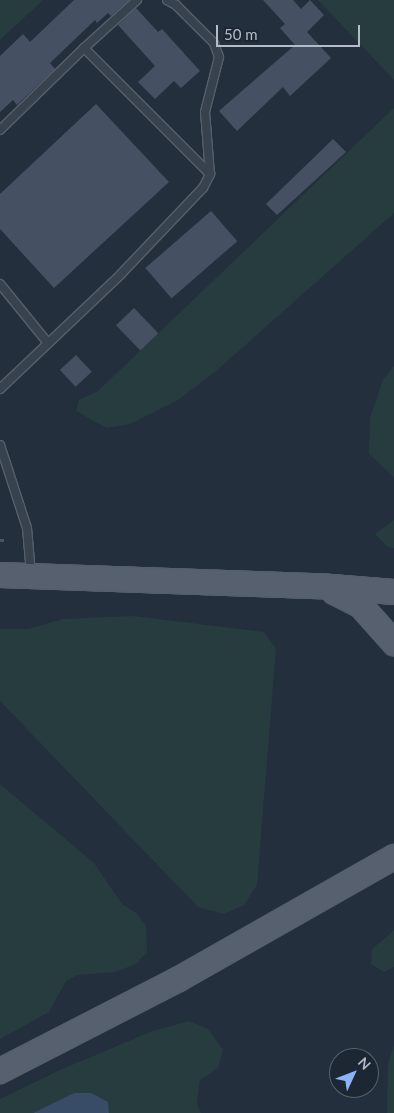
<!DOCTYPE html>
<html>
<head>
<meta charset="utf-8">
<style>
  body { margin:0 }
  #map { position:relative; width:394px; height:1113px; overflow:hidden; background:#242f3e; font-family:Lato,sans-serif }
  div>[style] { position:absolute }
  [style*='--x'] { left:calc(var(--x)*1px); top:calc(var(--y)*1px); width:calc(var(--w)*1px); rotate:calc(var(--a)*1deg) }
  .green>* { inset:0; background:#263c3f }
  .water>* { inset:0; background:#394c67 }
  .building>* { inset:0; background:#455162; transform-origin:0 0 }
  .path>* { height:3px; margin-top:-1.5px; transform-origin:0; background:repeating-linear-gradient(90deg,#44595c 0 4px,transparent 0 8px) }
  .roads { filter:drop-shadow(1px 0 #565f6c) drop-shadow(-1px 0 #565f6c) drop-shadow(0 1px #565f6c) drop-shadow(0 -1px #565f6c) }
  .lane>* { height:8px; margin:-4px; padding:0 4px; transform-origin:4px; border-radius:4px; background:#38414e }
  .primary>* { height:24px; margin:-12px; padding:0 12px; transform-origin:12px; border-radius:12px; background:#56606e }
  span { translate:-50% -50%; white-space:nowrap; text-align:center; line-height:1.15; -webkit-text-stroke:4px #1d2633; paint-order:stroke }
  .north { position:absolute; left:329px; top:1048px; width:50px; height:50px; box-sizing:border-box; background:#1d2633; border:1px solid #59626f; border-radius:50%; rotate:47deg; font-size:14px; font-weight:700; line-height:20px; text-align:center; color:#b4bcc9 }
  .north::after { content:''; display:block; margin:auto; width:18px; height:22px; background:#8ab4f8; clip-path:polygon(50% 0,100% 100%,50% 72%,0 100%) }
  .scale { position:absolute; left:216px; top:25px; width:144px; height:22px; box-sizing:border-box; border:2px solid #b4bcc9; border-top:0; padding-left:6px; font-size:15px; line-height:18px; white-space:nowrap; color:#b4bcc9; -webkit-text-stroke:4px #1d2633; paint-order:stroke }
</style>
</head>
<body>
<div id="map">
  <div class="green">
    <div style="clip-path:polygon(0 0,43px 0,0 40px)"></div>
    <div style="clip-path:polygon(318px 0,394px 0,394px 80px)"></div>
    <div style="clip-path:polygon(394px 108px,394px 213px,216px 371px,178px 400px,130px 424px,107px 428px,76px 411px,79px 400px,98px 391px)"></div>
    <div style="clip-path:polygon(394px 366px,394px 477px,369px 454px,370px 418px,383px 380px)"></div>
    <div style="clip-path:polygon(394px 520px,394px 548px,388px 547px,375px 534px)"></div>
    <div style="clip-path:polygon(133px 616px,264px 632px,276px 649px,257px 885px,244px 905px,224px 914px,198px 907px,0 701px,0 629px,28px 629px,63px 619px)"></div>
    <div style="clip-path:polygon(0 784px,94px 863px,122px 904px,136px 913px,146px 926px,147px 952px,136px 964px,115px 972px,77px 975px,66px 981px,49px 1012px,0 1039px)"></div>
    <div style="clip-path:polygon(394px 930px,394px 967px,384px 972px,371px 964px,372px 949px)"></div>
    <div style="clip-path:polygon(189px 1021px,208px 1029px,223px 1050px,218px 1068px,200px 1080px,197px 1104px,201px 1113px,109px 1113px,107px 1102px,74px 1093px,33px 1113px,0 1113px,0 1099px,60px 1070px,150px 1032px)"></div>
    <div style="clip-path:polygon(394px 1046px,394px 1113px,387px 1113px,388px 1063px)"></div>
  </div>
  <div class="water">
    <div style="clip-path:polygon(74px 1093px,91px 1093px,108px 1102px,109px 1113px,33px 1113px)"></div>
  </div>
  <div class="building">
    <div style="clip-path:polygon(74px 0,129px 0,111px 16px,108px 13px,97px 23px,95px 20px,50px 63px,55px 69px,17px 105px,13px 100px,0 112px,0 56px,23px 34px,30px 42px)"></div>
    <div style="clip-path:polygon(263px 0,293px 0,301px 9px,310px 0,324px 15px,307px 32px,331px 58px,290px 96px,283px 87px,237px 131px,219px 111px,295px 45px,280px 28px,285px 24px)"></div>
    <div style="clip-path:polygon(136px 8px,158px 32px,162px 29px,200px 71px,181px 88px,174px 81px,155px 99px,138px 82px,155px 66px,118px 25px)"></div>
    <div style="clip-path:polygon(96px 104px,169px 182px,54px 288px,0 229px,0 194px)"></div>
    <div style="clip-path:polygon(333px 139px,346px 152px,277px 215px,266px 204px)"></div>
    <div style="left:211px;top:211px;width:40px;height:87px;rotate:49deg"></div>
    <div style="left:134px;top:308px;width:35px;height:25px;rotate:46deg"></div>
    <div style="left:76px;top:355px;width:23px;height:22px;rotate:47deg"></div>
  </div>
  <div class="path">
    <div style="--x:0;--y:540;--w:5;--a:0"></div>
  </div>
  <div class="roads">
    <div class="lane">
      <div style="--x:137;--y:0;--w:72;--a:137.8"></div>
      <div style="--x:84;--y:48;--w:178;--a:45"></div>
      <div style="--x:0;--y:130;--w:117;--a:-44.3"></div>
      <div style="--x:0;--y:284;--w:76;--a:50.9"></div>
      <div style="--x:0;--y:389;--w:167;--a:-43.5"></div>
      <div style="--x:121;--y:274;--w:119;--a:-46.4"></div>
      <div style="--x:203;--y:188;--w:16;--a:-63"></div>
      <div style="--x:210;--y:174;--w:62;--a:-94.6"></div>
      <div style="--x:205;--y:112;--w:57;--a:-75.7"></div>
      <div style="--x:219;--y:57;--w:15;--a:-110"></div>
      <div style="--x:214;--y:43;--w:54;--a:-135"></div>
      <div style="--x:176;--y:5;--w:10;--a:-151"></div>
      <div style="--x:0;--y:445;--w:87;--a:72"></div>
      <div style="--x:27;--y:528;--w:46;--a:85"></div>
    </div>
    <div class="primary">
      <div style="--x:0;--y:575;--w:319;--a:2"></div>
      <div style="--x:319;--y:586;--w:75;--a:4.6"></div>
      <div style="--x:334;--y:592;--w:30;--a:27"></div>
      <div style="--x:361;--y:606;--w:50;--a:48.3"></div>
      <div style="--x:0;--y:1071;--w:201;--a:-27.2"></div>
      <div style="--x:179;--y:979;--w:247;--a:-29.6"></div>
    </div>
  </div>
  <div class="north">N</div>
  <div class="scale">50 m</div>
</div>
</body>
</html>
